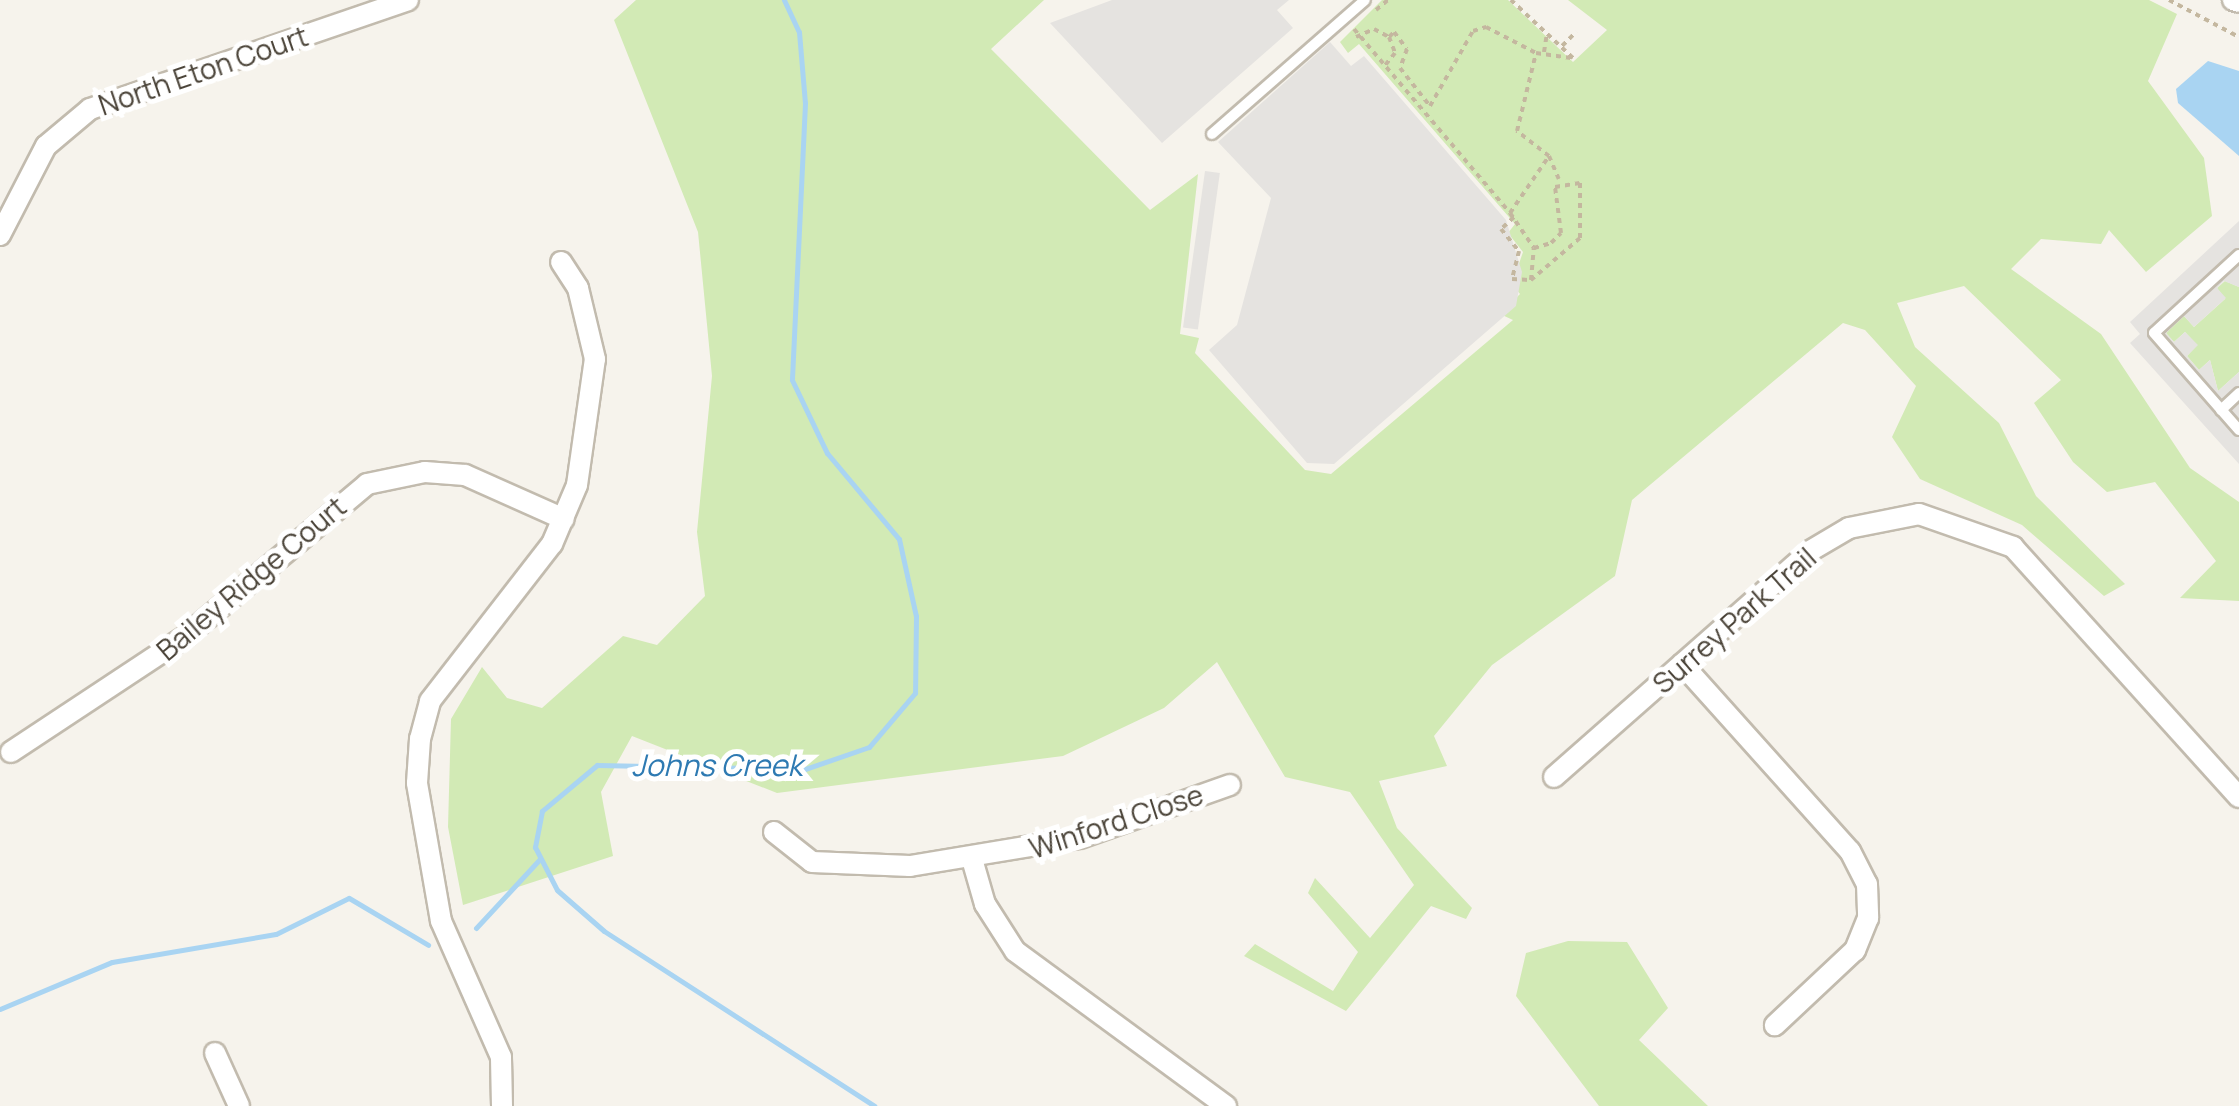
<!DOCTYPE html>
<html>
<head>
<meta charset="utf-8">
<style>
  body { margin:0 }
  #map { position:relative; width:2239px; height:1106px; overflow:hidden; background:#f6f3ec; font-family:Manrope,sans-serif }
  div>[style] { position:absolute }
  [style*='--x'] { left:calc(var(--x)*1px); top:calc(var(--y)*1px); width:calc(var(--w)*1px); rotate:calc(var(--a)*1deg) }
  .green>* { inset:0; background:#d2eab5 }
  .parking>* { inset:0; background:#e5e3e0; transform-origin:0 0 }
  .water>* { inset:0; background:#a9d4f2 }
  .stream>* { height:5px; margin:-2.5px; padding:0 2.5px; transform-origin:2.5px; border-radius:2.5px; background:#a9d4f2 }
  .path>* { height:4px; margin-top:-2px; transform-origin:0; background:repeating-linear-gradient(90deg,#c4b79f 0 5px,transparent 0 10px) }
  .roads { filter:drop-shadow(2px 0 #c2bbae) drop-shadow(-2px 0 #c2bbae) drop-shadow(0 2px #c2bbae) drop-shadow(0 -2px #c2bbae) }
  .lane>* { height:10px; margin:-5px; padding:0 5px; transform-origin:5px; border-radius:5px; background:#fff }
  .street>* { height:20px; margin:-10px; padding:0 10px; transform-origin:10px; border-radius:10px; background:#fff }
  span { translate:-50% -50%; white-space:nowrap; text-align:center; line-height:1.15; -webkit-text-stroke:10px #fff; paint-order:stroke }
  .street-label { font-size:28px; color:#4b4439 }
  .water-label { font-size:30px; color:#2e7ab2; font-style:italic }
</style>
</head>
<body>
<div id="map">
  <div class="green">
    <div style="clip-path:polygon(636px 0,1044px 0,991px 49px,1150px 210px,1198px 174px,1180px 334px,1199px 338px,1195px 353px,1305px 470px,1331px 474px,1513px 320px,1500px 314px,1520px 294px,1512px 284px,1523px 252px,1508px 233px,1515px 224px,1359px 44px,1348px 53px,1340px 42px,1382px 0,1508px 0,1573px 62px,1607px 30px,1568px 0,2149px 0,2177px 14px,2148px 81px,2204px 158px,2212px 216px,2146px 272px,2109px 230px,2101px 244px,2041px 239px,2011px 269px,2101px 334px,2190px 468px,2239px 502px,2239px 601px,2180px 598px,2216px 561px,2155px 482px,2107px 492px,2073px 462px,2034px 403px,2061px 380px,1964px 286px,1897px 303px,1915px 347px,1999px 423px,2036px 496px,2125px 584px,2104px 596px,2022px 525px,1920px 479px,1892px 437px,1916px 386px,1865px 330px,1843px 323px,1632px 500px,1615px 576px,1492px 665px,1434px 736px,1447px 766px,1379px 781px,1397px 828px,1472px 908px,1466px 919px,1431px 906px,1346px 1011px,1244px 956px,1255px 944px,1333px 991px,1358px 952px,1308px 893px,1315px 878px,1370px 938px,1414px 885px,1350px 792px,1285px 777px,1217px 662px,1164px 708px,1063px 756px,777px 793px,632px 736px,601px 792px,613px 856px,463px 905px,448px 827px,451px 719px,482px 667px,507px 698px,542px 708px,623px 636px,657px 645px,705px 596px,697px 532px,712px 376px,698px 232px,614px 20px)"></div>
    <div style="clip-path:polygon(2225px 281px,2239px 287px,2239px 372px,2218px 391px,2210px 360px,2199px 370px,2187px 356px,2197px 345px,2185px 332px,2174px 342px,2166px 333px,2184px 316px,2194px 327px,2225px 299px,2217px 288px)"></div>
    <div style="clip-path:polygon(1568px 941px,1627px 942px,1668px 1008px,1639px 1040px,1708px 1106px,1599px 1106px,1516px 996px,1526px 953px)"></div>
  </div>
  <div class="parking">
    <div style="clip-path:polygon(1112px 0,1289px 0,1277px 10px,1293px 28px,1162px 143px,1050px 23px)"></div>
    <div style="clip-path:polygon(1330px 42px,1351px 66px,1364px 56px,1506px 220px,1522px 272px,1516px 306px,1334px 464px,1307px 463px,1209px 350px,1237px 325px,1271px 198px,1218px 142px)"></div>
    <div style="left:1205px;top:171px;width:15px;height:158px;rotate:8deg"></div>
    <div style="clip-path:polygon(2239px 221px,2239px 287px,2224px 281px,2217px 288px,2226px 298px,2194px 327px,2184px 316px,2166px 333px,2174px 342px,2185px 332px,2198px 345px,2187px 356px,2199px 370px,2210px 360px,2218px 391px,2239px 372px,2239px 464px,2130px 343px,2140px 334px,2130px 322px)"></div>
  </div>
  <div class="water">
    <div style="clip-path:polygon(2208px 61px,2239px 71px,2239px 156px,2178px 103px,2176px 89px)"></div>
  </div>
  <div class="stream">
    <div style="--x:784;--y:0;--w:35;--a:65"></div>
    <div style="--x:799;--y:32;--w:71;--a:85.2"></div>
    <div style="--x:805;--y:103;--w:277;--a:92.7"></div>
    <div style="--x:792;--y:380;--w:81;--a:64.4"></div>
    <div style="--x:827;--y:453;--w:112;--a:50.1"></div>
    <div style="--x:899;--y:539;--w:79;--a:77.6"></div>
    <div style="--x:916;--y:616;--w:77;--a:90.7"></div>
    <div style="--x:915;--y:693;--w:71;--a:130.4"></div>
    <div style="--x:869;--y:747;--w:68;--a:161"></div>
    <div style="--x:805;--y:769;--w:208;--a:-178.9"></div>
    <div style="--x:597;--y:765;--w:72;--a:140.1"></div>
    <div style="--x:542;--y:811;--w:37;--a:101"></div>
    <div style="--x:535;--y:847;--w:48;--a:62.9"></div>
    <div style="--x:557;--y:890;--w:62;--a:41.1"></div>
    <div style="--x:604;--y:931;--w:322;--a:32.9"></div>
    <div style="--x:476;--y:928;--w:93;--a:-47.2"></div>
    <div style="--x:0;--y:1009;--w:121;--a:-22.8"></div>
    <div style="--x:112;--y:962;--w:166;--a:-9.7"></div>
    <div style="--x:276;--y:934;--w:81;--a:-26.3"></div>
    <div style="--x:349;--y:898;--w:92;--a:30.7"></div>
  </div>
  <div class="path">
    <div style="--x:2169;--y:0;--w:79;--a:27.9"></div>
    <div style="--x:1376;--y:10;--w:16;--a:-40"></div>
    <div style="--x:1354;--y:29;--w:241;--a:49.7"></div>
    <div style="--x:1510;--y:213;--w:69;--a:-55.6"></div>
    <div style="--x:1549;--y:156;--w:41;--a:-142"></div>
    <div style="--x:1517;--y:131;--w:80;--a:-76.3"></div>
    <div style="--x:1536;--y:53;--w:37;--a:8"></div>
    <div style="--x:1573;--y:58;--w:85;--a:-136.9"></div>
    <div style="--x:1356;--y:37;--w:20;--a:-24"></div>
    <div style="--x:1374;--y:29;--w:17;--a:28"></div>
    <div style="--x:1389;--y:37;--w:17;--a:69"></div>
    <div style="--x:1395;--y:53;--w:19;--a:129"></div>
    <div style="--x:1389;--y:37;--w:7;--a:-45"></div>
    <div style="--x:1394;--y:32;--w:21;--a:53"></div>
    <div style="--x:1407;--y:49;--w:20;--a:110"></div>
    <div style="--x:1400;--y:68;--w:48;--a:51.7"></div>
    <div style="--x:1430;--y:106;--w:86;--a:-60.2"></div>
    <div style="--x:1473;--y:31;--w:14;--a:-17"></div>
    <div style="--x:1486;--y:27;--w:56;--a:27.5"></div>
    <div style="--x:1562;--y:46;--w:20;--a:-45"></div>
    <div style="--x:1544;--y:52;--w:18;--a:-81"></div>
    <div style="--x:1549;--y:156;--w:25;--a:67"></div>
    <div style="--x:1510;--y:213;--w:42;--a:55.6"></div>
    <div style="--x:1534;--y:248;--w:18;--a:-16"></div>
    <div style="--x:1551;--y:243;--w:14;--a:-45"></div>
    <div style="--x:1561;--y:233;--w:46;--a:-97.4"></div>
    <div style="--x:1555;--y:187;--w:25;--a:-9"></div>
    <div style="--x:1580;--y:183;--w:55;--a:90"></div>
    <div style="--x:1580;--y:238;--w:65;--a:139.4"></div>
    <div style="--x:1531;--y:280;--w:32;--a:-85"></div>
    <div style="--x:1514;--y:217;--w:18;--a:137"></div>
    <div style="--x:1501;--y:229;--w:28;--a:51"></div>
    <div style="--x:1519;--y:251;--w:29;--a:104"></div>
    <div style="--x:1512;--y:279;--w:19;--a:3"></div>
  </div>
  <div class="roads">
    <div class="lane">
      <div style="--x:1212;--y:134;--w:203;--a:-41.2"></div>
      <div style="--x:2239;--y:255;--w:115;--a:137.5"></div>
      <div style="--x:2154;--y:333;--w:129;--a:48.8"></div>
      <div style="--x:2221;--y:410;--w:25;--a:-43"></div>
    </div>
    <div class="street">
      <div style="--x:2233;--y:0;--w:6;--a:18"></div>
      <div style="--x:0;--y:235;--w:100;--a:-62.7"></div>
      <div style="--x:46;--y:146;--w:57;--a:-40.1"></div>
      <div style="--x:90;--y:109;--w:336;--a:-18.9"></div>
      <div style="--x:1682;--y:664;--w:251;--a:48.1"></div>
      <div style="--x:1850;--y:851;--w:37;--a:63"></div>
      <div style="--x:1867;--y:884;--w:34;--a:88"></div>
      <div style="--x:1868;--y:918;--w:35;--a:112"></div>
      <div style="--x:1855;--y:950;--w:110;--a:136.8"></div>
      <div style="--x:11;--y:752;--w:210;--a:-33.5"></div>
      <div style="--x:186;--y:636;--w:236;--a:-40"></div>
      <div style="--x:367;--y:484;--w:59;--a:-11.7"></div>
      <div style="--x:425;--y:472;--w:40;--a:4.3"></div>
      <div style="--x:465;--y:475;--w:108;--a:24"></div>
      <div style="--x:1554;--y:777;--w:341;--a:-41.4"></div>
      <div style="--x:1810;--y:551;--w:45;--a:-30.5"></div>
      <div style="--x:1849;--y:528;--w:71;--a:-11.3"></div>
      <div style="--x:1919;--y:514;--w:100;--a:19.3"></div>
      <div style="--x:2013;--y:547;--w:337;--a:47.9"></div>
      <div style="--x:774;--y:832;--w:48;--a:38.3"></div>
      <div style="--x:812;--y:862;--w:98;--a:2.3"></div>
      <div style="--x:910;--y:866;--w:172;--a:-9.4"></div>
      <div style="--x:1080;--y:838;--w:159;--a:-19.5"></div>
      <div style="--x:972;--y:859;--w:47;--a:73.9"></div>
      <div style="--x:985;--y:904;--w:56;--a:57.4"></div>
      <div style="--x:1015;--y:951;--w:262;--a:36.3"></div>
      <div style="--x:215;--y:1053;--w:58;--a:65.6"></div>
      <div style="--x:502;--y:1106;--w:49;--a:-91.2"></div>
      <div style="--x:501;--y:1057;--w:149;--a:-113.8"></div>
      <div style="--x:441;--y:921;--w:140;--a:-99.9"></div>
      <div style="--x:417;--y:783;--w:44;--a:-86.1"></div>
      <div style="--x:420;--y:739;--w:39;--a:-75"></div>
      <div style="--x:430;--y:701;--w:199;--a:-52.2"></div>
      <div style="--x:552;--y:544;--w:64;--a:-67"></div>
      <div style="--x:577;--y:485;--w:127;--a:-81.9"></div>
      <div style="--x:595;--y:359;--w:73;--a:-103.5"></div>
      <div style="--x:578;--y:288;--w:31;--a:-123"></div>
    </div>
  </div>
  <div class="street-label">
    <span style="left:203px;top:70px;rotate:-19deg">North Eton Court</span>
    <span style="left:251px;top:578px;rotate:-40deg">Bailey Ridge Court</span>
    <span style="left:1734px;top:620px;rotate:-41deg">Surrey Park Trail</span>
    <span style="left:1116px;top:821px;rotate:-18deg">Winford Close</span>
  </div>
  <div class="water-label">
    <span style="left:717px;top:765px">Johns Creek</span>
  </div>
</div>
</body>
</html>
